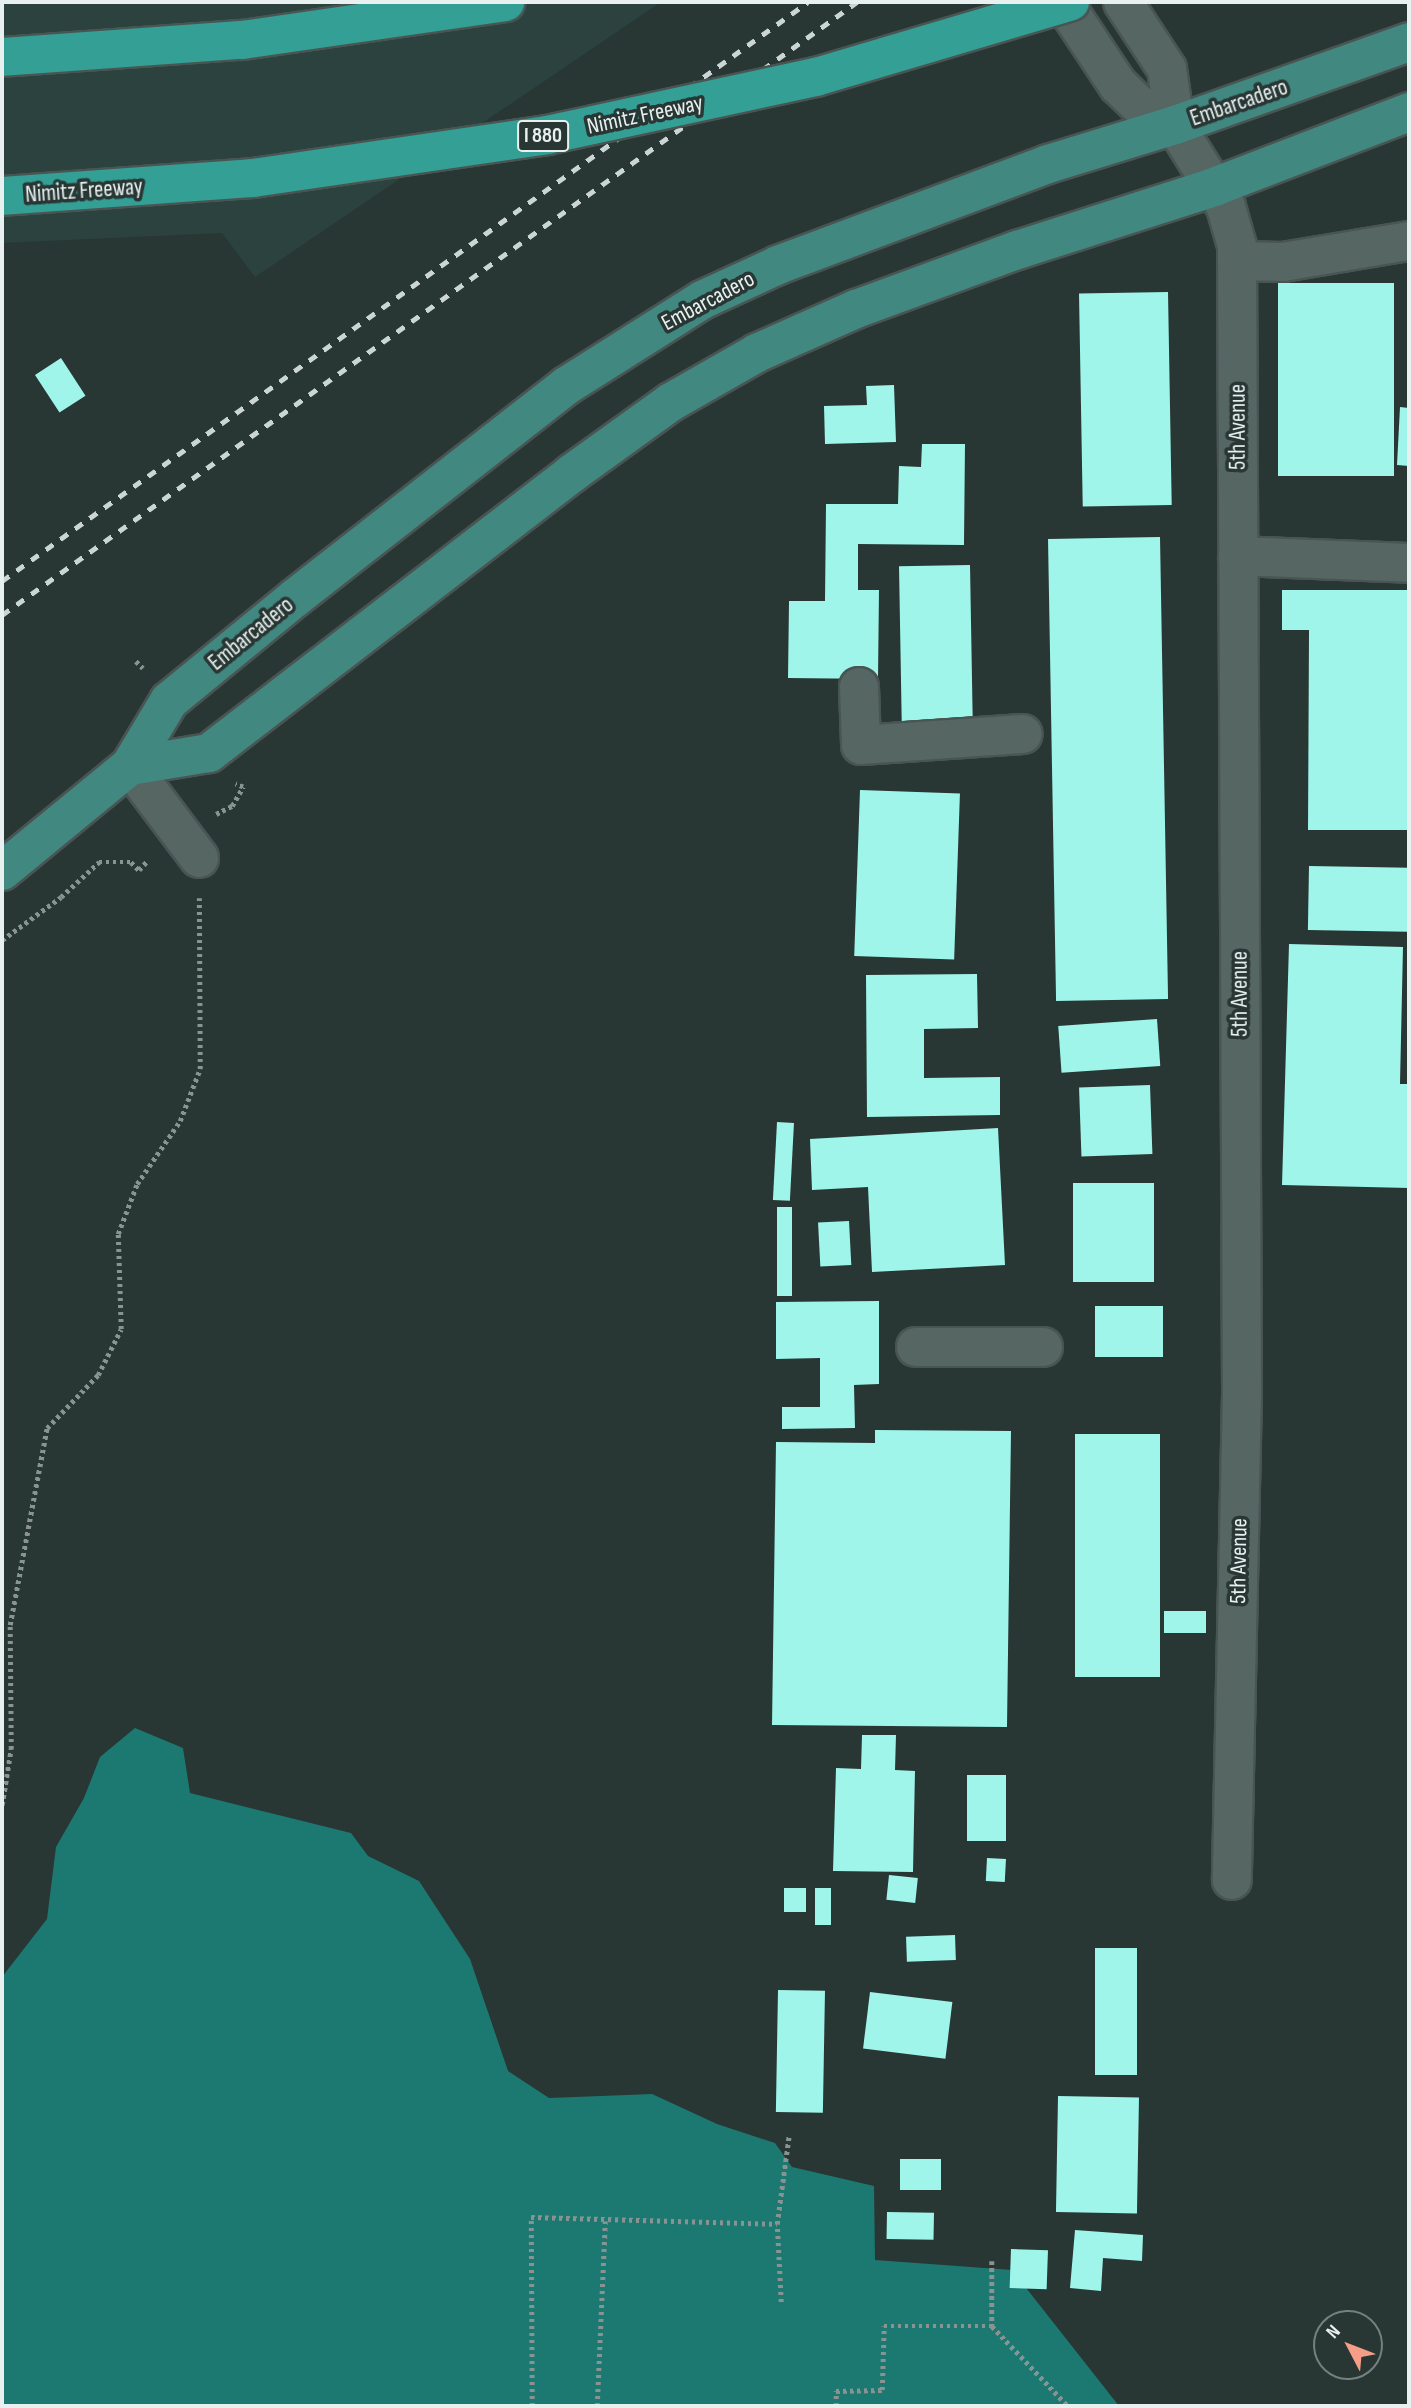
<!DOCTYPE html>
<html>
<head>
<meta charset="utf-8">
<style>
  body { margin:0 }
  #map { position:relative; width:1411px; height:2408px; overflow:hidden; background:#283634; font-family:"Sofia Sans Condensed",sans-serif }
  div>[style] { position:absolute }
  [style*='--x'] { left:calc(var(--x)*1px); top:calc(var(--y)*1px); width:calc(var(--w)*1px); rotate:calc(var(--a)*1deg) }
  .built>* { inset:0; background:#2b423f }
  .water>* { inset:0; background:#1c7971 }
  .building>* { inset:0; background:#9ff5ea; transform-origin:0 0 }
  .path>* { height:4.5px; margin-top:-2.25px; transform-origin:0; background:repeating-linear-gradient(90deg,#889392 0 3.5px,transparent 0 7px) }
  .roads { filter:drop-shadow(2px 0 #485553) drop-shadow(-2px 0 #485553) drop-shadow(0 2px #485553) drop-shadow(0 -2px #485553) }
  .minor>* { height:38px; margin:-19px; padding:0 19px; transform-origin:19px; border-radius:19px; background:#566663 }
  .major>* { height:38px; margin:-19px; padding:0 19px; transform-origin:19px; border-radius:19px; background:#418881 }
  .highway>* { height:38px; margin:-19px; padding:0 19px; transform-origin:19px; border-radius:19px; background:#339f95 }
  .rail>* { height:5px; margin-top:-2.5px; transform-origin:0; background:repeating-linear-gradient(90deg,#cbd5d4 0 9px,transparent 0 18px) }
  .bridges { filter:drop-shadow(2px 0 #485553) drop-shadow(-2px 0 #485553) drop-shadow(0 2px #485553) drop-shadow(0 -2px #485553) }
  .highway-bridge>* { height:38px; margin:-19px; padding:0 19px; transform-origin:19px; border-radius:19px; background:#339f95 }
  span { translate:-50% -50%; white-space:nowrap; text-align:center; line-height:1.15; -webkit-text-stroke:7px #283634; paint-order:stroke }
  .shield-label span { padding:2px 5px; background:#283634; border:2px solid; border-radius:5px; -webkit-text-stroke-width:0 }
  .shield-label { font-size:21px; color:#e8f1f0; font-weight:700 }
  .street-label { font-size:23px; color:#e8f1f0 }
  .frame { position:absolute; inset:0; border:4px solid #e8f1f0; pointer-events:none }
  .north { position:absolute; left:1313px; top:2310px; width:70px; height:70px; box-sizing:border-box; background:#283634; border:2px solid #75817f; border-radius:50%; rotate:312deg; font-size:19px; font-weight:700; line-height:28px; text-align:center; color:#e8f1f0 }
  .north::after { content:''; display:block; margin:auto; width:24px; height:32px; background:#f49e87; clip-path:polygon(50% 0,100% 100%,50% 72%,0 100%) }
</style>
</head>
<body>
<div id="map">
  <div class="built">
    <div style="clip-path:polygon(2px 2px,661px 2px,255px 277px,222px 233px,2px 243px)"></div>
  </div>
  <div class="water">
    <div style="clip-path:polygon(135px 1728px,183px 1748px,190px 1793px,351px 1833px,368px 1856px,419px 1881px,470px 1959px,508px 2071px,549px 2098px,652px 2094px,717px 2124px,775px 2143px,792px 2167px,874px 2186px,875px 2260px,1012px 2270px,1119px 2406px,2px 2406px,2px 1977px,47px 1919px,56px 1847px,84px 1798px,100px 1757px)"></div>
  </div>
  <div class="building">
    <div style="left:1278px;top:283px;width:116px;height:193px"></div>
    <div style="left:1168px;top:292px;width:213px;height:89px;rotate:89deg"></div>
    <div style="left:61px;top:358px;width:45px;height:31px;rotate:57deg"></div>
    <div style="clip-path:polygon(894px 385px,896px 442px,825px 444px,824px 406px,867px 405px,866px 386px)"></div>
    <div style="clip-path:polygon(1400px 407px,1409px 408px,1409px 466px,1397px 465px)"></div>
    <div style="clip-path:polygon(922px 444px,965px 444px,964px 545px,858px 544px,858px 590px,879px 590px,878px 679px,788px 678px,789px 601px,825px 601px,826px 504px,898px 504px,899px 466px,921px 467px)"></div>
    <div style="left:1160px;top:537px;width:462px;height:112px;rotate:89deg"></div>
    <div style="left:970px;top:565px;width:157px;height:71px;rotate:89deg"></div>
    <div style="clip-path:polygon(1282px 590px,1409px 590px,1409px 830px,1308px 830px,1309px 630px,1282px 630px)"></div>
    <div style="left:860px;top:790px;width:100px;height:166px;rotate:2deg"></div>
    <div style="left:1309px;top:866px;width:100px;height:64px;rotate:1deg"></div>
    <div style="clip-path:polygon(1289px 944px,1403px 947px,1400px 1084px,1409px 1084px,1409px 1188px,1282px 1185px)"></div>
    <div style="clip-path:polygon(977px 974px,978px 1028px,924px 1029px,924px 1078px,1000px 1077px,1000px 1115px,867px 1117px,866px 975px)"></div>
    <div style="left:1157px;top:1019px;width:47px;height:99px;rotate:86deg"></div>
    <div style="left:1150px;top:1085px;width:69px;height:71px;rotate:88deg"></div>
    <div style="left:777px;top:1122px;width:17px;height:78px;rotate:3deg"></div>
    <div style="clip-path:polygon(998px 1128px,1005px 1265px,872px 1272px,868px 1187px,812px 1190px,810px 1139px)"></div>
    <div style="left:1073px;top:1183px;width:81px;height:99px"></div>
    <div style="left:792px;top:1207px;width:89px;height:15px;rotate:90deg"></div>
    <div style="left:849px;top:1221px;width:44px;height:31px;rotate:87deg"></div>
    <div style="clip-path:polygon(879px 1301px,879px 1384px,854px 1385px,855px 1428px,782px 1429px,782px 1407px,820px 1407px,820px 1358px,776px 1359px,776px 1302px)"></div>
    <div style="left:1095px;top:1306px;width:68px;height:51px"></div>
    <div style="clip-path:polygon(875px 1430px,1011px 1431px,1007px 1727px,772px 1725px,776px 1442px,875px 1443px)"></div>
    <div style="left:1160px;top:1434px;width:243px;height:85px;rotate:90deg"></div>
    <div style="left:1164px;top:1611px;width:42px;height:22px"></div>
    <div style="clip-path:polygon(862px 1735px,896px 1735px,895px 1770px,915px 1771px,913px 1872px,833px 1871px,836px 1768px,861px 1769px)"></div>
    <div style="left:967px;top:1775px;width:39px;height:66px"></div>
    <div style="left:987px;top:1858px;width:19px;height:23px;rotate:3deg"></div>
    <div style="left:889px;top:1875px;width:29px;height:25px;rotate:6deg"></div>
    <div style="left:806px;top:1888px;width:24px;height:22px;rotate:90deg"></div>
    <div style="left:815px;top:1888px;width:16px;height:37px"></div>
    <div style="left:955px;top:1935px;width:25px;height:49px;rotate:88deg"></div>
    <div style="left:1095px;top:1948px;width:42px;height:127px"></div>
    <div style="left:778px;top:1990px;width:47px;height:122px;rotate:1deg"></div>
    <div style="left:870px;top:1992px;width:83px;height:57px;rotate:7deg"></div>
    <div style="left:1058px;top:2096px;width:81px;height:116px;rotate:1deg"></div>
    <div style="left:900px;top:2159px;width:41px;height:31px"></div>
    <div style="left:887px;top:2212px;width:47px;height:27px;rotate:1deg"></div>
    <div style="clip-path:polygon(1075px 2230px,1143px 2235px,1142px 2261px,1103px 2258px,1101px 2291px,1070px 2288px)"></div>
    <div style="left:1011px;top:2249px;width:37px;height:39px;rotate:2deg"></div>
  </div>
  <div class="path">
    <div style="--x:136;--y:661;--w:10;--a:45"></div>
    <div style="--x:216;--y:814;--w:18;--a:-27"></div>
    <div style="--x:232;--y:806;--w:22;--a:-60"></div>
    <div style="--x:243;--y:787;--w:8;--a:-157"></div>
    <div style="--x:2;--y:940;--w:73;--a:-36.1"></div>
    <div style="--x:61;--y:897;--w:52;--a:-42.6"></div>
    <div style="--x:99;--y:862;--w:32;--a:0"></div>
    <div style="--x:131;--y:862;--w:11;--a:45"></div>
    <div style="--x:139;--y:870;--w:13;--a:-48"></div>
    <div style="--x:2;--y:1805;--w:57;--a:-80.9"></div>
    <div style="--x:11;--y:1749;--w:124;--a:-90.5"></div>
    <div style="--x:10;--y:1625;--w:200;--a:-79.4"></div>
    <div style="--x:47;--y:1428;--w:74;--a:-46.1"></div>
    <div style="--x:98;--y:1375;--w:51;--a:-63.4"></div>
    <div style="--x:121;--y:1329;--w:95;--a:-91.8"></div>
    <div style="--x:118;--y:1234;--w:53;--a:-69.2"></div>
    <div style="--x:137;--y:1184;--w:76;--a:-55.7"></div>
    <div style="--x:180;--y:1121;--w:56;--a:-69"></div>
    <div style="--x:200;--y:1069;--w:171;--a:-90.3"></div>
    <div style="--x:992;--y:2261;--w:65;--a:90"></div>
    <div style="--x:992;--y:2326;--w:110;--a:46.5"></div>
    <div style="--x:781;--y:2302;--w:78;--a:-92.9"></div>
    <div style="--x:777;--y:2224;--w:90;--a:-82.3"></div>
    <div style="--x:532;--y:2406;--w:189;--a:-90.3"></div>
    <div style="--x:531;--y:2217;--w:246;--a:1.6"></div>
    <div style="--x:597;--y:2406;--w:185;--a:-87.5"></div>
    <div style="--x:836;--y:2406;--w:15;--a:-90"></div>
    <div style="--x:836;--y:2391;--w:46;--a:-1.2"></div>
    <div style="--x:882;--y:2390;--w:64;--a:-88.2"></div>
    <div style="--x:884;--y:2326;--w:108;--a:0"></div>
  </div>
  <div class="roads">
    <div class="minor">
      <div style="--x:1063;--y:2;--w:100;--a:56.5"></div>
      <div style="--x:1118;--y:85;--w:28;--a:44"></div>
      <div style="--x:1138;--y:104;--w:43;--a:29.6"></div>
      <div style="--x:1123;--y:2;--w:80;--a:56.7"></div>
      <div style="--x:1167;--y:69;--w:57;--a:81.9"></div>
      <div style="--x:1175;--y:125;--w:97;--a:58.1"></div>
      <div style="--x:1226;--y:207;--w:41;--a:74.2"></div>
      <div style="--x:1237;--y:246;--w:1148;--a:89.75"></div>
      <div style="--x:1242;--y:1394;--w:486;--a:91.2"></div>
      <div style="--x:1237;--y:261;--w:46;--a:1.2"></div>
      <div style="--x:1283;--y:262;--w:128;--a:-9.5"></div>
      <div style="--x:1238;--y:556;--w:171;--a:2.3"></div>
      <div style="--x:859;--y:687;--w:58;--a:88"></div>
      <div style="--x:861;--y:745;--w:162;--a:-3.9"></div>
      <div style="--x:130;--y:766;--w:115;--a:53.1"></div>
      <div style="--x:916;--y:1347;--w:127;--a:0"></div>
    </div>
    <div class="major">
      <div style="--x:130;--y:766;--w:80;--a:-9.3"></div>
      <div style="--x:209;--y:753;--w:457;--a:-37.6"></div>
      <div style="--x:571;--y:474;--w:123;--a:-35.8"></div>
      <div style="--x:671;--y:402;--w:99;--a:-29.7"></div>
      <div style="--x:757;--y:353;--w:108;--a:-24"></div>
      <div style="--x:856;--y:309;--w:171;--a:-20.1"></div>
      <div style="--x:1017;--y:250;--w:207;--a:-17.7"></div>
      <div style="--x:1214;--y:187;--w:209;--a:-21"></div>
      <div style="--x:2;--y:871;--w:166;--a:-39.4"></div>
      <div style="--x:130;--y:766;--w:76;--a:-59"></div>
      <div style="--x:169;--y:701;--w:164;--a:-39.3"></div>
      <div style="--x:296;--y:597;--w:343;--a:-38"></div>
      <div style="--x:566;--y:386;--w:161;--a:-32.3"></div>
      <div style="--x:702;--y:300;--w:84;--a:-24.7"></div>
      <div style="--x:778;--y:265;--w:288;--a:-20.5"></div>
      <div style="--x:1048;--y:164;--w:133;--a:-17.1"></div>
      <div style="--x:1175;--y:125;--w:248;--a:-19.5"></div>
    </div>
    <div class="highway">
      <div style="--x:2;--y:57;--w:241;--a:-4.1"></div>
      <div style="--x:242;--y:40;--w:266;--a:-8.2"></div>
    </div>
  </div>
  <div class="rail">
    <div style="--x:2;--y:581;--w:992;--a:-35.69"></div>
    <div style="--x:2;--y:615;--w:1052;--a:-35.64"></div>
  </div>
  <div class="bridges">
    <div class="highway-bridge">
      <div style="--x:2;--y:196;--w:252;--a:-4.1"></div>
      <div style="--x:253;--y:178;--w:297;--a:-8.3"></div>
      <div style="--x:547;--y:135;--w:275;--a:-12.2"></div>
      <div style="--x:816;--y:77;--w:265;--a:-16.5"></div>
    </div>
  </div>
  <div class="shield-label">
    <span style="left:543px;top:136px">I 880</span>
  </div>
  <div class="street-label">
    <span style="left:1239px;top:103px;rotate:-19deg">Embarcadero</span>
    <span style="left:645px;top:115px;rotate:-12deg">Nimitz Freeway</span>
    <span style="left:84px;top:191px;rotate:-4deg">Nimitz Freeway</span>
    <span style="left:708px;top:301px;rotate:-28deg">Embarcadero</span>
    <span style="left:1238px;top:427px;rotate:-90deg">5th Avenue</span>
    <span style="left:251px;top:634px;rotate:-39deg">Embarcadero</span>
    <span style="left:1240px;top:994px;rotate:-90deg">5th Avenue</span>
    <span style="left:1239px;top:1561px;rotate:-89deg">5th Avenue</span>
  </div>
  <div class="frame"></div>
  <div class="north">N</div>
</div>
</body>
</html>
